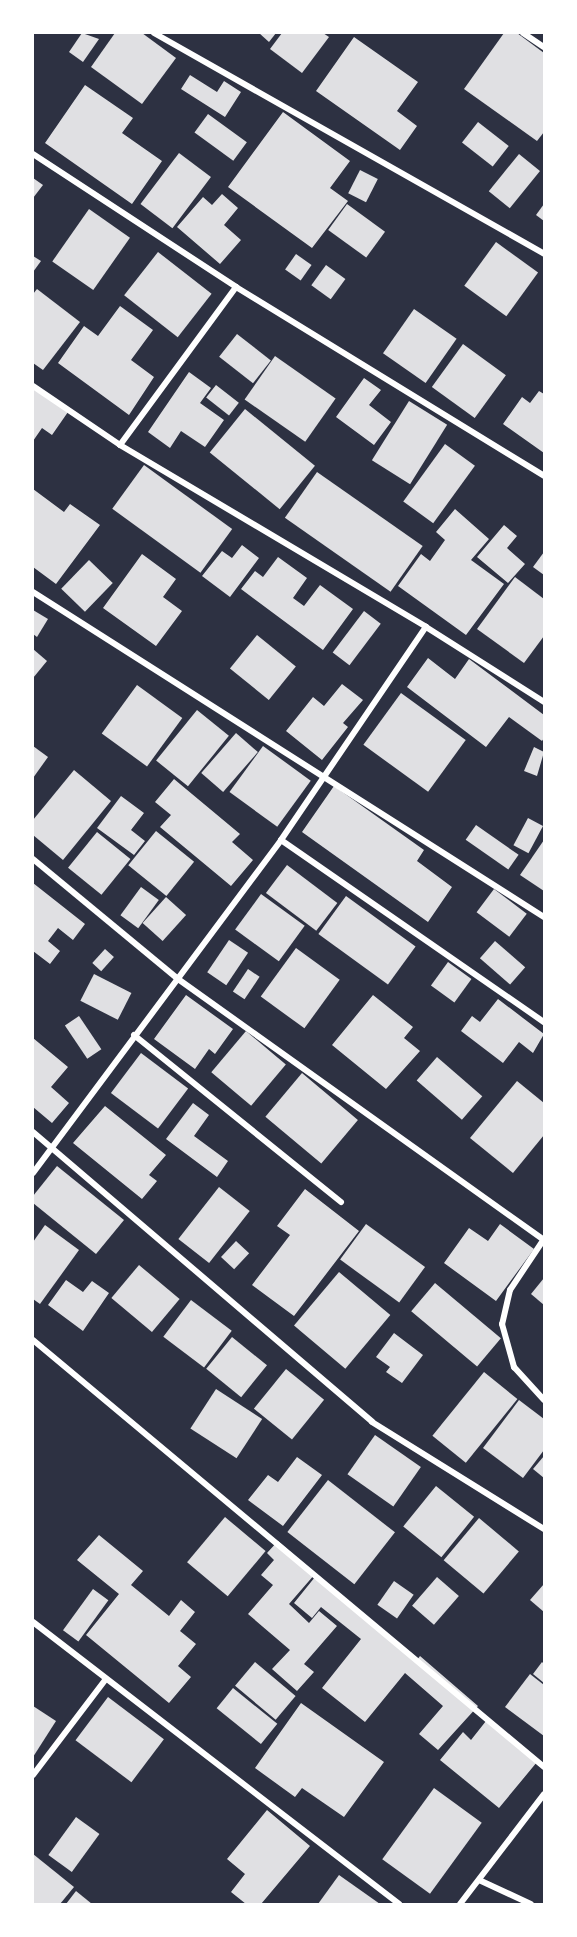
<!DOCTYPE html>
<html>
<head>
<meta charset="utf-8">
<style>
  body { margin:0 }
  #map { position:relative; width:577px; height:1937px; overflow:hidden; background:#2d3142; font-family:Literata,serif }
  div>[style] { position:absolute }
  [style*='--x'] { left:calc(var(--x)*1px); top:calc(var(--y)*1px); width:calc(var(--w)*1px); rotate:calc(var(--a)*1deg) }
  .building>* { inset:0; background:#e0e0e3; transform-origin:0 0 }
  .minor>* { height:6px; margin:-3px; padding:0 3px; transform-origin:3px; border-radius:3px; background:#fff }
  span { translate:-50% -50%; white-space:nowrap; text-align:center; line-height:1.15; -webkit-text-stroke:4.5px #fff; paint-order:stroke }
  .frame { position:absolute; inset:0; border:34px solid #fff; pointer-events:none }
</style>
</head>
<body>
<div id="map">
  <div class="building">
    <div style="clip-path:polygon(82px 33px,99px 39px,83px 62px,69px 52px)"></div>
    <div style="clip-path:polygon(115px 33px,142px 33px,176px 58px,142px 104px,91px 67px)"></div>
    <div style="clip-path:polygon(259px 33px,276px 33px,269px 42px)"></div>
    <div style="clip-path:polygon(282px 33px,323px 33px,329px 37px,302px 73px,270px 49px)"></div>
    <div style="clip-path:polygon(504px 33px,517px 33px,544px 53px,544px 132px,537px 141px,464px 89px)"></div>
    <div style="clip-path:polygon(354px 37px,418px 82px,397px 111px,417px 126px,400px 150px,316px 91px)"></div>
    <div style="clip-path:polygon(190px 75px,217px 92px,224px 81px,241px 92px,225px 117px,181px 89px)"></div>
    <div style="clip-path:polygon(85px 85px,133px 118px,122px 133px,162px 161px,132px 204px,45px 143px)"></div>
    <div style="clip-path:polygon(283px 112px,350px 161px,330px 188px,348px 201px,312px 248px,228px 187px)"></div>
    <div style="left:208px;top:114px;width:48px;height:23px;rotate:36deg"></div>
    <div style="left:478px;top:122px;width:39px;height:26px;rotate:38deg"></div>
    <div style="left:179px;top:153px;width:40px;height:64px;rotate:37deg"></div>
    <div style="left:519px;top:154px;width:27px;height:48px;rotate:39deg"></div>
    <div style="left:360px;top:170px;width:20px;height:26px;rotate:27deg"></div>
    <div style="clip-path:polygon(33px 178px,43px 185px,33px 198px)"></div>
    <div style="clip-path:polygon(222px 194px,238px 208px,224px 225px,241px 240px,220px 264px,177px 227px,203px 197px,212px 205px)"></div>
    <div style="left:347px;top:204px;width:47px;height:32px;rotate:36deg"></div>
    <div style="clip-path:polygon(544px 204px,544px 221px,536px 215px)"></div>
    <div style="left:89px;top:209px;width:50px;height:64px;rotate:35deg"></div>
    <div style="left:496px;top:242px;width:52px;height:54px;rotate:36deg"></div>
    <div style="left:158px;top:252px;width:68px;height:55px;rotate:38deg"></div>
    <div style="left:296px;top:254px;width:19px;height:19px;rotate:35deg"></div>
    <div style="clip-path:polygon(33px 256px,41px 261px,33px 272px)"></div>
    <div style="left:326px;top:265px;width:24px;height:25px;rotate:36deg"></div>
    <div style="clip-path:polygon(37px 289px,80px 322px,43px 370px,33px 363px,33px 294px)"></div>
    <div style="clip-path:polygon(120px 306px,153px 330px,131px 360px,154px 377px,129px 415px,58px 363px,84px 326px,98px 336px)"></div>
    <div style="left:414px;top:309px;width:52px;height:54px;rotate:35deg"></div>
    <div style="left:237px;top:334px;width:43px;height:29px;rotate:38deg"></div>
    <div style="left:463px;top:344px;width:53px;height:53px;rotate:36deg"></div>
    <div style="left:275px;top:356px;width:74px;height:53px;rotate:35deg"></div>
    <div style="clip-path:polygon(189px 372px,211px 388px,200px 403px,224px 420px,205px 447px,181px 431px,170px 448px,148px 432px)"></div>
    <div style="clip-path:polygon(364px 378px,381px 390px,369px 405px,391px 422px,374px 445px,336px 417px)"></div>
    <div style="left:216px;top:385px;width:29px;height:16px;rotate:38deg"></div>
    <div style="clip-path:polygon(33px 388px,68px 412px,52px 435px,42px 428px,33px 441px)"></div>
    <div style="clip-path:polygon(539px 391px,544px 394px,544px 453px,503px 424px,522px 397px,530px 403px)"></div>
    <div style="left:409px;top:401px;width:45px;height:70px;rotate:32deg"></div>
    <div style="left:245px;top:409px;width:90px;height:56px;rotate:39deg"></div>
    <div style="left:445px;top:444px;width:37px;height:71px;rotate:36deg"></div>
    <div style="left:144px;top:465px;width:109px;height:54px;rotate:36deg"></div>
    <div style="left:317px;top:472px;width:129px;height:56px;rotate:35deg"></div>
    <div style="clip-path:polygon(33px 489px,64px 512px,70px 504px,100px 525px,56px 584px,33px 567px)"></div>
    <div style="clip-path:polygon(455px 509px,489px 539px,471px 560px,504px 584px,466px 635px,398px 586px,421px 554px,430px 561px,445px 540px,436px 532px)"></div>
    <div style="clip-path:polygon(504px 525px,517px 536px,507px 548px,525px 564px,508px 583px,477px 557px)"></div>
    <div style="clip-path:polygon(242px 545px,259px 558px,230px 597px,202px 576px,222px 551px,232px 558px)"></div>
    <div style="clip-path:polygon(544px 552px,544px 575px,533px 567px)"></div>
    <div style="clip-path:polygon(142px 554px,176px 579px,163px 597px,182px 611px,156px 646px,103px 608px)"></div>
    <div style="clip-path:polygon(278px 557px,307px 578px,293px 598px,304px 606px,320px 585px,353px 609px,323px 650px,241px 589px,255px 571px,263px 577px)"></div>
    <div style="left:89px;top:560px;width:33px;height:40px;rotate:44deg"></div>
    <div style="clip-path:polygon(515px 577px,544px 599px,544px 636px,524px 663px,477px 629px)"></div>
    <div style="clip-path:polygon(33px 610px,48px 619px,37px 637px,33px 634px)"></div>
    <div style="left:364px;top:611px;width:21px;height:52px;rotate:37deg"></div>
    <div style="left:257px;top:635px;width:50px;height:43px;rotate:39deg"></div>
    <div style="clip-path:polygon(33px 649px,47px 661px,33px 678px)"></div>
    <div style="clip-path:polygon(428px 658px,455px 679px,469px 659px,544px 715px,544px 738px,542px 741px,509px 717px,486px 747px,407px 687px)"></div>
    <div style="clip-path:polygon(342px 684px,363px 700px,343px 723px,348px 727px,322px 760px,286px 731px,313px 697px,324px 706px)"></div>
    <div style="left:137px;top:685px;width:56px;height:60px;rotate:36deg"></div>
    <div style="left:401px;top:693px;width:80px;height:64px;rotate:36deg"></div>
    <div style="left:197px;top:710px;width:41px;height:65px;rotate:39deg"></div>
    <div style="left:236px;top:733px;width:29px;height:53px;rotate:41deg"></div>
    <div style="clip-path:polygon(33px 746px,48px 757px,33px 778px)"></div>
    <div style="left:263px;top:746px;width:59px;height:57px;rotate:36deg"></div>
    <div style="clip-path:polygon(534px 747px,544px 752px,537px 776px,524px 771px)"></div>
    <div style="clip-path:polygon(74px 770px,111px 801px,63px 860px,33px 835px,33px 820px)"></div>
    <div style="clip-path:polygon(174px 779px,240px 834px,232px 842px,253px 860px,231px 886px,160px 827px,171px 815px,155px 802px)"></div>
    <div style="clip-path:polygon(334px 786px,424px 850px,417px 861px,452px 887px,428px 922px,302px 832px)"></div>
    <div style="clip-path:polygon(121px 796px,144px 813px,131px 830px,145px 841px,134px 855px,97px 828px)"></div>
    <div style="left:528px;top:818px;width:17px;height:31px;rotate:28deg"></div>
    <div style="left:476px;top:825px;width:52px;height:18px;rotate:35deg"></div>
    <div style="left:156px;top:831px;width:49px;height:44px;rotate:39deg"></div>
    <div style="left:97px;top:832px;width:43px;height:46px;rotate:39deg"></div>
    <div style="clip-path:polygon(544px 840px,544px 891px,520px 875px)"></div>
    <div style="left:287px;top:865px;width:63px;height:35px;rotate:37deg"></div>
    <div style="clip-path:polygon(33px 883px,85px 924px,73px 940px,58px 928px,48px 941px,60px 951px,50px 964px,33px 951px)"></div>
    <div style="left:141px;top:887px;width:22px;height:35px;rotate:36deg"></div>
    <div style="left:494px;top:889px;width:41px;height:29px;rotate:37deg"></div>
    <div style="left:261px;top:894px;width:54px;height:44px;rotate:36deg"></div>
    <div style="left:346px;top:896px;width:86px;height:47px;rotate:36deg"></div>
    <div style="left:166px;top:897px;width:27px;height:35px;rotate:42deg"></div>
    <div style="left:229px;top:940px;width:23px;height:39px;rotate:34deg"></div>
    <div style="left:495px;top:941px;width:40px;height:23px;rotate:41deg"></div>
    <div style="left:296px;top:948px;width:54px;height:60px;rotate:36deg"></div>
    <div style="left:105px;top:949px;width:12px;height:19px;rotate:42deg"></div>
    <div style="left:448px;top:962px;width:29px;height:29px;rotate:36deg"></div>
    <div style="left:248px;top:969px;width:14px;height:27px;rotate:34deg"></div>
    <div style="left:94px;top:974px;width:42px;height:30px;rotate:27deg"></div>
    <div style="clip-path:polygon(186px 995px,233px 1029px,215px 1054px,209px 1049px,195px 1069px,154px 1039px)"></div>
    <div style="clip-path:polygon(373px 995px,413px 1027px,404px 1038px,420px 1051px,386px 1089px,332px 1045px)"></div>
    <div style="clip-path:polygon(498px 999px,544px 1034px,533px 1053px,519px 1042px,503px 1063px,461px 1031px,472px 1016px,480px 1022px)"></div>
    <div style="left:79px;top:1016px;width:40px;height:17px;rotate:56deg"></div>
    <div style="left:246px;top:1031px;width:52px;height:54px;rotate:40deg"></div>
    <div style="clip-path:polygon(33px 1038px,68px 1067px,51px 1087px,69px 1103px,52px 1123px,33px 1107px)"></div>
    <div style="left:141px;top:1053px;width:59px;height:50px;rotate:37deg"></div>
    <div style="left:437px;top:1057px;width:60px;height:31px;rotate:41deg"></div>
    <div style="left:302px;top:1073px;width:73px;height:57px;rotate:40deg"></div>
    <div style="clip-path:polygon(517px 1081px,544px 1103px,544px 1135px,513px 1173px,470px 1138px)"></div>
    <div style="clip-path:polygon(193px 1103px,209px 1115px,194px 1136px,228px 1161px,217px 1177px,166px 1139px)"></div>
    <div style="clip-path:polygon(105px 1106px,166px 1155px,149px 1175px,157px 1181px,142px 1199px,73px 1143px)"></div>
    <div style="clip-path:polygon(57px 1166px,124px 1220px,96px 1254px,33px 1203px,33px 1196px)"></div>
    <div style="left:219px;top:1187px;width:39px;height:66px;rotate:38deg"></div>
    <div style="clip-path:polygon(305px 1189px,359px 1231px,294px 1316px,252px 1285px,290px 1235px,277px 1226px)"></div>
    <div style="left:366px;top:1224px;width:73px;height:44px;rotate:36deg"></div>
    <div style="clip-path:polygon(500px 1224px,534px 1249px,496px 1301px,444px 1263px,469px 1228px,488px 1241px)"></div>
    <div style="clip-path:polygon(45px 1225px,79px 1250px,40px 1304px,33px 1299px,33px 1242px)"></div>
    <div style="left:236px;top:1241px;width:18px;height:22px;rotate:43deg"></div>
    <div style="left:139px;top:1265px;width:53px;height:43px;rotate:40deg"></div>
    <div style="left:339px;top:1272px;width:67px;height:70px;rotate:40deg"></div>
    <div style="clip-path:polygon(544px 1278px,544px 1305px,531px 1294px)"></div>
    <div style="clip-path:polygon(66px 1280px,83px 1292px,92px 1281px,109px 1293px,83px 1331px,48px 1305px)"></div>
    <div style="left:435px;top:1283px;width:86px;height:37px;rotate:40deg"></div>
    <div style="left:191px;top:1300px;width:51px;height:46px;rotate:37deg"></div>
    <div style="clip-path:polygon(394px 1333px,423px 1355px,402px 1383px,386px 1372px,390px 1367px,376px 1357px)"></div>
    <div style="left:232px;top:1337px;width:45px;height:41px;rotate:39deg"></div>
    <div style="left:286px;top:1369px;width:49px;height:51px;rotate:39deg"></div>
    <div style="left:484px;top:1372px;width:43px;height:82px;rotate:39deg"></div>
    <div style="left:216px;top:1389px;width:55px;height:47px;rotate:33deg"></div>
    <div style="clip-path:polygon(519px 1400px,544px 1419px,544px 1450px,523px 1478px,483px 1448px)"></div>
    <div style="left:375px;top:1435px;width:56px;height:48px;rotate:35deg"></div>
    <div style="clip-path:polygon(544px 1456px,544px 1478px,533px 1469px)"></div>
    <div style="clip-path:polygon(297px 1457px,322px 1475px,283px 1526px,248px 1500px,268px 1475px,278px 1482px)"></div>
    <div style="left:328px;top:1480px;width:85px;height:66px;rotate:38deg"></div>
    <div style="left:436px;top:1486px;width:49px;height:52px;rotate:39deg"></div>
    <div style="left:225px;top:1517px;width:53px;height:59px;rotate:40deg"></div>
    <div style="left:479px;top:1518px;width:52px;height:55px;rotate:40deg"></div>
    <div style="clip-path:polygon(99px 1535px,143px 1571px,131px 1585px,169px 1616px,181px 1600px,195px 1612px,180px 1631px,196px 1644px,178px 1666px,191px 1677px,169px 1703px,86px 1635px,119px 1594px,77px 1560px)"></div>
    <div style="clip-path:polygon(278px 1541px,315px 1574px,289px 1604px,309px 1623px,319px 1611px,337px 1626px,304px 1664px,314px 1672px,297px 1691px,272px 1669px,290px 1650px,248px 1614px,273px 1585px,261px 1575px,274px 1560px,267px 1553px)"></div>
    <div style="clip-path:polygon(315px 1577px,417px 1660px,420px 1656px,478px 1706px,438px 1750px,419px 1734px,443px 1706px,405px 1673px,365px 1722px,322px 1688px,361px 1639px,321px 1607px,312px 1618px,294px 1603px)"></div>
    <div style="left:437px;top:1577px;width:29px;height:38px;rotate:41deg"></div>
    <div style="left:394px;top:1581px;width:24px;height:29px;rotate:35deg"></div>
    <div style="clip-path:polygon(544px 1584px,544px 1612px,530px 1600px)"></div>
    <div style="left:93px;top:1589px;width:19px;height:51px;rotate:36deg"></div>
    <div style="left:255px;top:1662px;width:53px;height:31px;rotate:40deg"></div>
    <div style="clip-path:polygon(542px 1662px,544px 1664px,544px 1683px,533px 1674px)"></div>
    <div style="clip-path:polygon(530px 1674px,544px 1685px,544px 1736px,505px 1707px)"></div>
    <div style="left:233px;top:1688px;width:57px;height:26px;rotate:39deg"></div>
    <div style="left:108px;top:1697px;width:70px;height:54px;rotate:37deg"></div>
    <div style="clip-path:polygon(301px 1703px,384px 1762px,344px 1817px,302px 1788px,295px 1797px,255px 1768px)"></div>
    <div style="clip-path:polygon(33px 1706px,56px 1721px,33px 1757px)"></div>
    <div style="clip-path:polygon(486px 1721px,537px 1762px,499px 1808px,440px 1760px,463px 1732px,471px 1740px)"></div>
    <div style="left:434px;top:1788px;width:59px;height:88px;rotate:36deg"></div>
    <div style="clip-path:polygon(267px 1810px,310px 1846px,261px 1904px,246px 1904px,231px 1892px,245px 1874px,227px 1859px)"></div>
    <div style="left:76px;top:1817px;width:29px;height:47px;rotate:36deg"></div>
    <div style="clip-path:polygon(33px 1854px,74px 1887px,60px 1904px,33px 1904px)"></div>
    <div style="clip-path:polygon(339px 1875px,380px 1904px,318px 1904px)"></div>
    <div style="clip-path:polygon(76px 1891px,92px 1904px,66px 1904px)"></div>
  </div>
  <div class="minor">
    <div style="--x:154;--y:33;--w:448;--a:29.5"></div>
    <div style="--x:523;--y:33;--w:25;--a:34"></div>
    <div style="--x:33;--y:154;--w:243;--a:33.2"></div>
    <div style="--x:236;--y:287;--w:361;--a:31.5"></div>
    <div style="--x:33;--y:386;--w:105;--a:34.1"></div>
    <div style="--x:120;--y:445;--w:356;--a:30.7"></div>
    <div style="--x:120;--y:445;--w:196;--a:-53.7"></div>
    <div style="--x:33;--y:592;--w:606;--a:32.46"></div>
    <div style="--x:281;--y:840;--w:320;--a:34.7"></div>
    <div style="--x:33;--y:859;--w:188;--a:39.6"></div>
    <div style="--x:178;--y:979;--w:450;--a:35.5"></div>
    <div style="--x:134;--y:1035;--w:266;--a:38.9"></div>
    <div style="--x:33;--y:1132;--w:446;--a:40.5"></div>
    <div style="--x:372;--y:1422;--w:203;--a:31.9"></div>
    <div style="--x:33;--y:1173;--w:415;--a:-53.3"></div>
    <div style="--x:281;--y:840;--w:258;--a:-55.8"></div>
    <div style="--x:426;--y:627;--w:140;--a:32.4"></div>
    <div style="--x:544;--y:1239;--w:61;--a:123.7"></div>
    <div style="--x:510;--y:1290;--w:35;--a:103"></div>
    <div style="--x:502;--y:1324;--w:45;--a:74.4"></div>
    <div style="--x:514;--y:1367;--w:45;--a:47.7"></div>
    <div style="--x:33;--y:1340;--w:666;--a:39.88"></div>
    <div style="--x:33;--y:1622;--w:462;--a:37.6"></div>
    <div style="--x:33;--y:1775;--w:119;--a:-52.8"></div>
    <div style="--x:479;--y:1880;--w:57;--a:24.8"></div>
    <div style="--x:460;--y:1904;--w:138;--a:-52.6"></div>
  </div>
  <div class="frame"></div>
</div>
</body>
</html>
